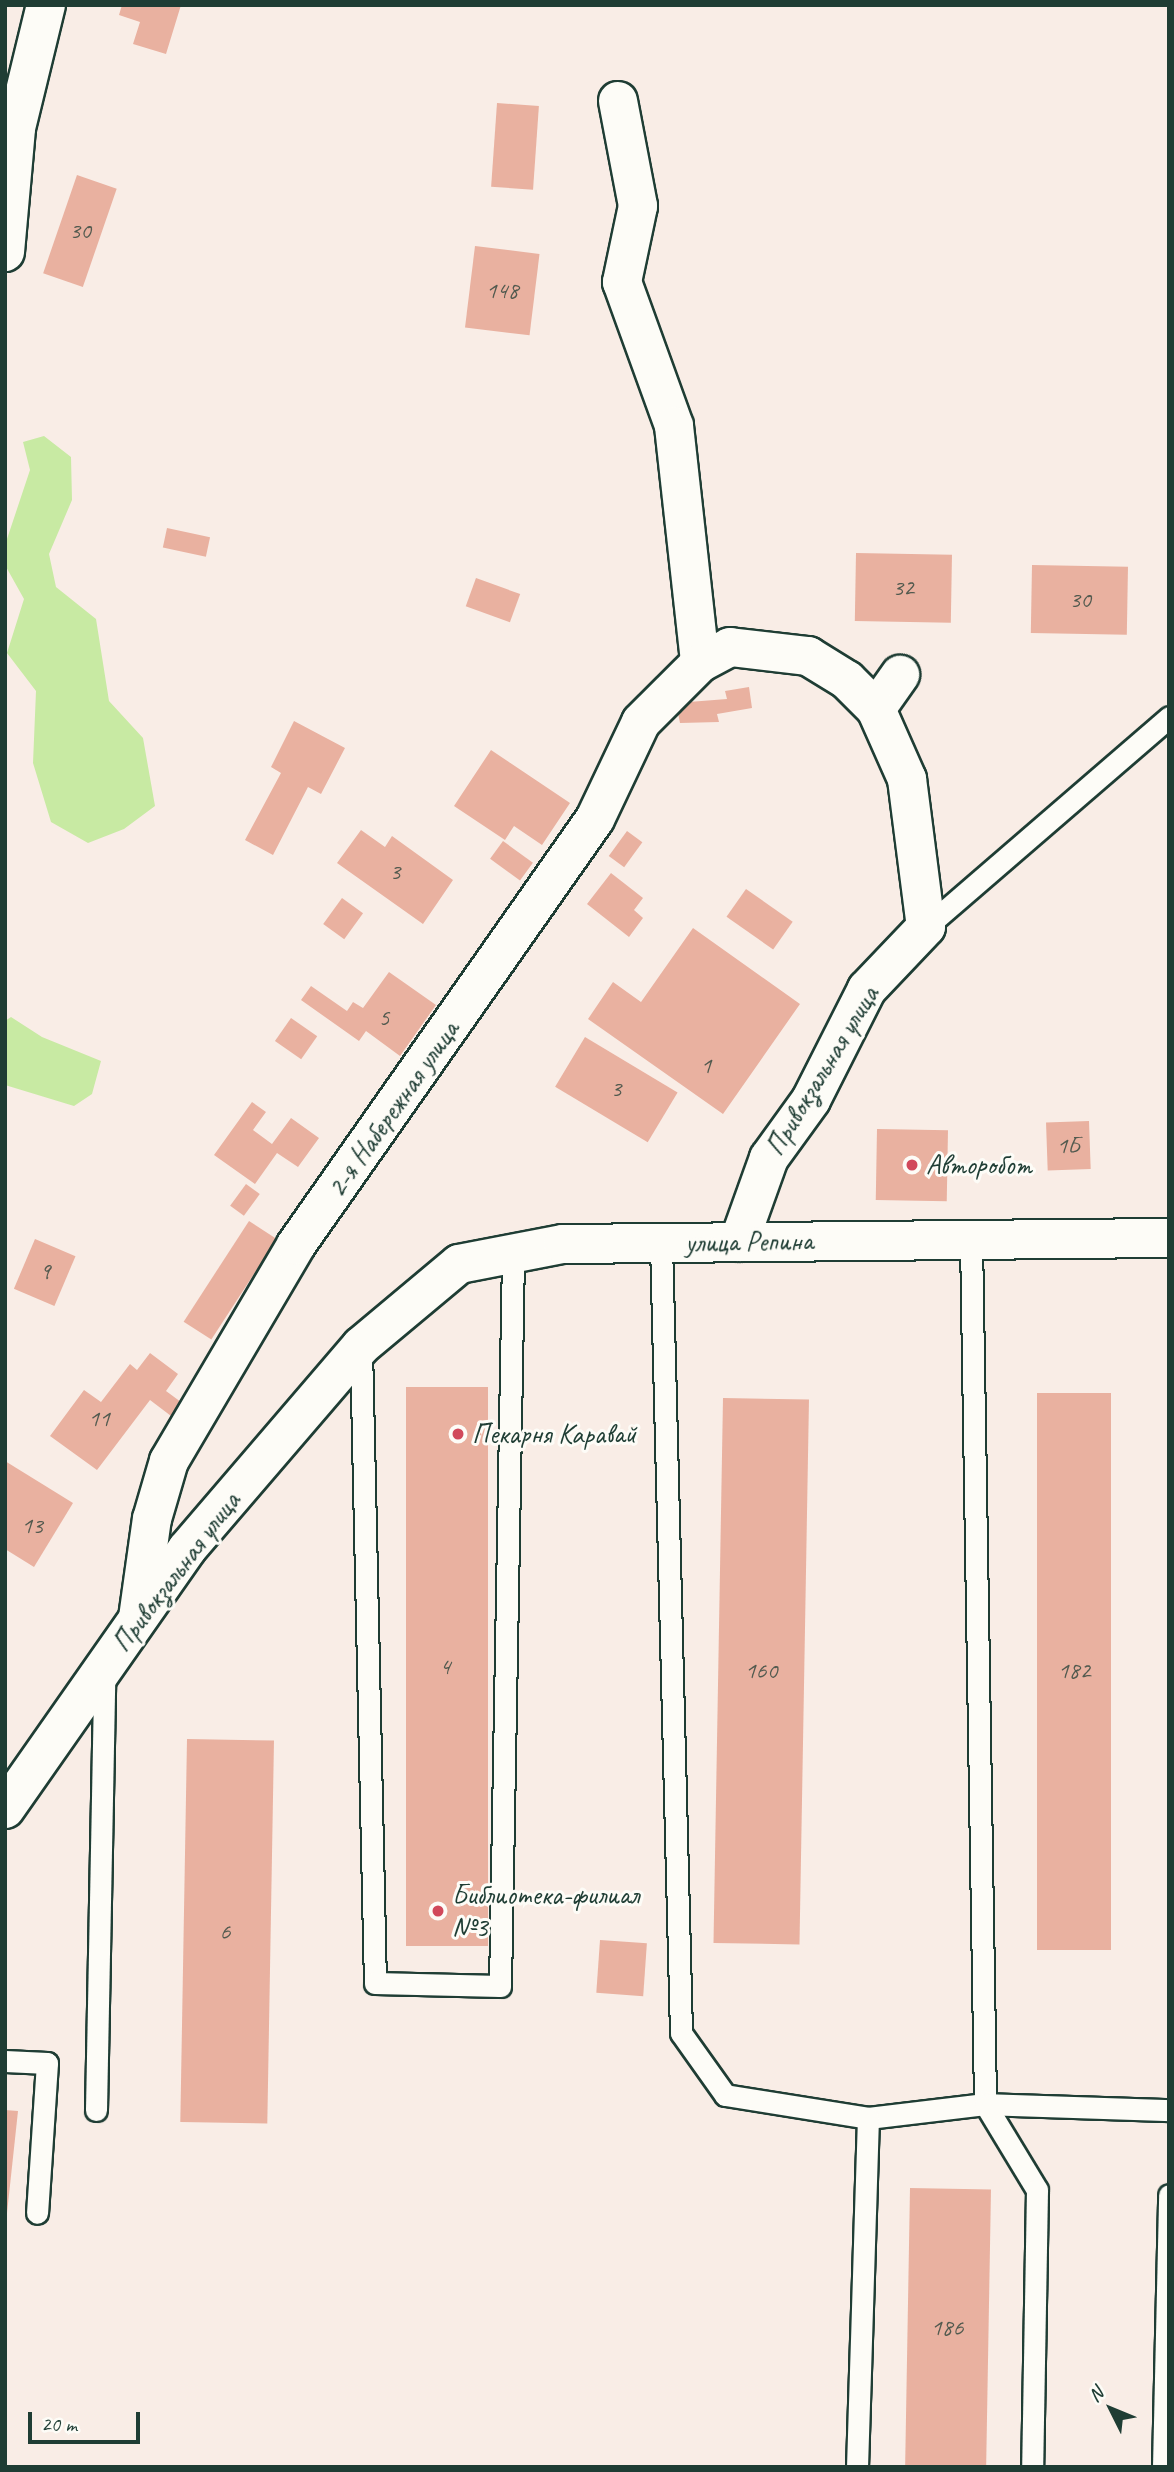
<!DOCTYPE html>
<html>
<head>
<meta charset="utf-8">
<style>
  body { margin:0 }
  #map { position:relative; width:1174px; height:2472px; overflow:hidden; background:#f9ede6; font-family:Caveat,sans-serif }
  div>[style] { position:absolute }
  [style*='--x'] { left:calc(var(--x)*1px); top:calc(var(--y)*1px); width:calc(var(--w)*1px); rotate:calc(var(--a)*1deg) }
  .green>* { inset:0; background:#c8eaa3 }
  .building>* { inset:0; background:#e9b1a0; transform-origin:0 0 }
  .roads { filter:drop-shadow(2px 0 #1f3d34) drop-shadow(-2px 0 #1f3d34) drop-shadow(0 2px #1f3d34) drop-shadow(0 -2px #1f3d34) }
  .lane>* { height:21px; margin:-10.5px; padding:0 10.5px; transform-origin:10.5px; border-radius:10.5px; background:#fdfcf7 }
  .street>* { height:38px; margin:-19px; padding:0 19px; transform-origin:19px; border-radius:19px; background:#fdfcf7 }
  .dots>* { width:19px; height:19px; translate:-50% -50%; box-sizing:border-box; border:4px solid #fdfcf7; border-radius:50% }
  span { translate:-50% -50%; white-space:nowrap; text-align:center; line-height:1.15; -webkit-text-stroke:6px #fdfcf7; paint-order:stroke }
  .number-label { font-size:24px; color:#525a4f }
  .number-label span { -webkit-text-stroke-width:0 }
  .street-label { font-size:28px; color:#1f3d34 }
  .poi-label { font-size:28px; color:#1f3d34 }
  .left { translate:0 -50%; text-align:left }
  .frame { position:absolute; inset:0; border:7px solid #1f3d34; pointer-events:none }
  .north { position:absolute; left:1076px; top:2374px; width:70px; height:70px; -webkit-text-stroke:5px #fdfcf7; paint-order:stroke; rotate:313deg; font-size:19px; font-weight:700; line-height:28px; text-align:center; color:#1f3d34 }
  .north::after { content:''; display:block; margin:auto; width:24px; height:32px; background:#1f3d34; clip-path:polygon(50% 0,100% 100%,50% 72%,0 100%) }
  .scale { position:absolute; left:28px; top:2412px; width:112px; height:32px; box-sizing:border-box; border:4px solid #1f3d34; border-top:0; padding-left:9px; font-size:21px; line-height:24px; white-space:nowrap; color:#1f3d34; -webkit-text-stroke:5px #fdfcf7; paint-order:stroke }
</style>
</head>
<body>
<div id="map">
  <div class="green">
    <div style="clip-path:polygon(44px 436px,71px 457px,72px 500px,49px 554px,56px 587px,96px 619px,109px 701px,143px 738px,155px 806px,124px 829px,88px 843px,51px 822px,33px 763px,36px 691px,7px 653px,24px 599px,5px 565px,5px 545px,30px 470px,23px 442px)"></div>
    <div style="clip-path:polygon(11px 1017px,42px 1037px,101px 1061px,92px 1094px,74px 1106px,5px 1085px,5px 1021px)"></div>
  </div>
  <div class="building">
    <div style="clip-path:polygon(122px 5px,181px 5px,166px 54px,133px 44px,140px 22px,119px 15px)"></div>
    <div style="left:497px;top:103px;width:42px;height:84px;rotate:4deg"></div>
    <div style="left:77px;top:175px;width:42px;height:104px;rotate:19deg"></div>
    <div style="left:475px;top:246px;width:65px;height:82px;rotate:7deg"></div>
    <div style="left:167px;top:528px;width:44px;height:20px;rotate:12deg"></div>
    <div style="left:856px;top:553px;width:96px;height:68px;rotate:1deg"></div>
    <div style="left:1032px;top:565px;width:96px;height:68px;rotate:1deg"></div>
    <div style="left:476px;top:578px;width:47px;height:30px;rotate:20deg"></div>
    <div style="clip-path:polygon(749px 687px,752px 708px,717px 714px,719px 722px,680px 723px,676px 703px,727px 699px,725px 691px)"></div>
    <div style="clip-path:polygon(294px 721px,345px 748px,321px 794px,308px 787px,273px 855px,245px 840px,281px 773px,271px 767px)"></div>
    <div style="clip-path:polygon(491px 750px,570px 803px,542px 845px,514px 826px,505px 840px,454px 806px)"></div>
    <div style="clip-path:polygon(361px 830px,385px 847px,392px 836px,453px 880px,423px 924px,337px 863px)"></div>
    <div style="left:627px;top:831px;width:19px;height:31px;rotate:36deg"></div>
    <div style="left:503px;top:841px;width:37px;height:22px;rotate:36deg"></div>
    <div style="clip-path:polygon(611px 873px,643px 898px,634px 910px,643px 918px,629px 937px,587px 904px)"></div>
    <div style="left:746px;top:889px;width:57px;height:34px;rotate:35deg"></div>
    <div style="left:342px;top:898px;width:26px;height:32px;rotate:36deg"></div>
    <div style="clip-path:polygon(693px 928px,800px 1004px,723px 1114px,588px 1019px,613px 982px,641px 1002px)"></div>
    <div style="clip-path:polygon(389px 972px,436px 1005px,400px 1056px,366px 1031px,359px 1041px,301px 1000px,311px 986px,347px 1011px,353px 1002px,363px 1008px)"></div>
    <div style="left:291px;top:1018px;width:32px;height:28px;rotate:35deg"></div>
    <div style="left:585px;top:1037px;width:108px;height:58px;rotate:31deg"></div>
    <div style="clip-path:polygon(252px 1102px,266px 1112px,253px 1130px,272px 1144px,291px 1118px,319px 1138px,298px 1167px,277px 1153px,255px 1184px,214px 1155px)"></div>
    <div style="left:1089px;top:1121px;width:48px;height:43px;rotate:88deg"></div>
    <div style="left:877px;top:1129px;width:71px;height:71px;rotate:1deg"></div>
    <div style="left:246px;top:1184px;width:17px;height:27px;rotate:36deg"></div>
    <div style="left:249px;top:1221px;width:33px;height:120px;rotate:33deg"></div>
    <div style="left:35px;top:1239px;width:44px;height:54px;rotate:23deg"></div>
    <div style="clip-path:polygon(150px 1353px,178px 1374px,166px 1391px,185px 1405px,175px 1419px,150px 1400px,97px 1470px,50px 1436px,84px 1390px,101px 1402px,130px 1364px,137px 1370px)"></div>
    <div style="left:406px;top:1387px;width:82px;height:559px"></div>
    <div style="left:1037px;top:1393px;width:74px;height:557px"></div>
    <div style="left:723px;top:1398px;width:86px;height:545px;rotate:1deg"></div>
    <div style="clip-path:polygon(5px 1461px,73px 1503px,34px 1567px,5px 1549px)"></div>
    <div style="left:187px;top:1739px;width:87px;height:383px;rotate:1deg"></div>
    <div style="left:600px;top:1940px;width:47px;height:53px;rotate:4deg"></div>
    <div style="clip-path:polygon(5px 2110px,18px 2111px,7px 2213px,5px 2213px)"></div>
    <div style="left:910px;top:2188px;width:81px;height:279px;rotate:1deg"></div>
  </div>
  <div class="roads">
    <div class="lane">
      <div style="--x:926;--y:927;--w:321;--a:-40.8"></div>
      <div style="--x:971;--y:1239;--w:865;--a:89.07"></div>
      <div style="--x:985;--y:2104;--w:100;--a:58.8"></div>
      <div style="--x:1037;--y:2190;--w:277;--a:91"></div>
      <div style="--x:661;--y:1243;--w:790;--a:88.55"></div>
      <div style="--x:681;--y:2033;--w:76;--a:54.6"></div>
      <div style="--x:725;--y:2095;--w:145;--a:9.1"></div>
      <div style="--x:868;--y:2118;--w:118;--a:-6.8"></div>
      <div style="--x:985;--y:2104;--w:184;--a:1.9"></div>
      <div style="--x:361;--y:1348;--w:635;--a:88.74"></div>
      <div style="--x:375;--y:1983;--w:125;--a:1.4"></div>
      <div style="--x:500;--y:1986;--w:732;--a:-88.98"></div>
      <div style="--x:5;--y:2061;--w:42;--a:2.7"></div>
      <div style="--x:47;--y:2063;--w:150;--a:93.8"></div>
      <div style="--x:96;--y:2110;--w:434;--a:-88.9"></div>
      <div style="--x:857;--y:2467;--w:349;--a:-88.2"></div>
      <div style="--x:1163;--y:2467;--w:272;--a:-88.7"></div>
    </div>
    <div class="street">
      <div style="--x:618;--y:101;--w:107;--a:79.2"></div>
      <div style="--x:638;--y:206;--w:78;--a:101.9"></div>
      <div style="--x:622;--y:282;--w:153;--a:70.1"></div>
      <div style="--x:674;--y:426;--w:238;--a:83.7"></div>
      <div style="--x:5;--y:252;--w:124;--a:-84.9"></div>
      <div style="--x:16;--y:128;--w:127;--a:-76.3"></div>
      <div style="--x:876;--y:709;--w:42;--a:-54.8"></div>
      <div style="--x:138;--y:1618;--w:100;--a:-82"></div>
      <div style="--x:152;--y:1519;--w:60;--a:-73.7"></div>
      <div style="--x:169;--y:1461;--w:251;--a:-59.5"></div>
      <div style="--x:296;--y:1245;--w:520;--a:-54.94"></div>
      <div style="--x:595;--y:819;--w:107;--a:-64.6"></div>
      <div style="--x:641;--y:722;--w:83;--a:-45"></div>
      <div style="--x:700;--y:663;--w:34;--a:-28"></div>
      <div style="--x:730;--y:647;--w:79;--a:6.6"></div>
      <div style="--x:808;--y:656;--w:46;--a:31.6"></div>
      <div style="--x:847;--y:680;--w:41;--a:45"></div>
      <div style="--x:876;--y:709;--w:77;--a:66.1"></div>
      <div style="--x:907;--y:779;--w:149;--a:82.7"></div>
      <div style="--x:926;--y:927;--w:86;--a:133.6"></div>
      <div style="--x:867;--y:989;--w:124;--a:116.8"></div>
      <div style="--x:811;--y:1100;--w:72;--a:125.9"></div>
      <div style="--x:769;--y:1158;--w:89;--a:109.7"></div>
      <div style="--x:5;--y:1809;--w:317;--a:-55"></div>
      <div style="--x:187;--y:1549;--w:267;--a:-49.4"></div>
      <div style="--x:361;--y:1346;--w:128;--a:-39.9"></div>
      <div style="--x:459;--y:1264;--w:106;--a:-10.9"></div>
      <div style="--x:563;--y:1244;--w:606;--a:-0.57"></div>
    </div>
  </div>
  <div class="dots">
    <div style="left:912px;top:1165px;background:#d1495b"></div>
    <div style="left:458px;top:1434px;background:#d1495b"></div>
    <div style="left:438px;top:1911px;background:#d1495b"></div>
  </div>
  <div class="number-label">
    <span style="left:80px;top:231px">30</span>
    <span style="left:502px;top:291px">148</span>
    <span style="left:903px;top:588px">32</span>
    <span style="left:1080px;top:600px">30</span>
    <span style="left:395px;top:872px">3</span>
    <span style="left:384px;top:1018px">5</span>
    <span style="left:706px;top:1066px">1</span>
    <span style="left:616px;top:1089px">3</span>
    <span style="left:1068px;top:1146px">1Б</span>
    <span style="left:45px;top:1272px">9</span>
    <span style="left:99px;top:1419px">11</span>
    <span style="left:32px;top:1526px">13</span>
    <span style="left:445px;top:1667px">4</span>
    <span style="left:761px;top:1671px">160</span>
    <span style="left:1074px;top:1671px">182</span>
    <span style="left:225px;top:1932px">6</span>
    <span style="left:947px;top:2328px">186</span>
  </div>
  <div class="street-label">
    <span style="left:822px;top:1071px;rotate:-59deg">Привокзальная улица</span>
    <span style="left:393px;top:1109px;rotate:-55deg">2-я Набережная улица</span>
    <span style="left:749px;top:1242px;rotate:-1deg">улица Репина</span>
    <span style="left:176px;top:1572px;rotate:-53deg">Привокзальная улица</span>
  </div>
  <div class="poi-label">
    <span class="left" style="left:926px;top:1165px">Авторобот</span>
    <span class="left" style="left:472px;top:1434px">Пекарня Каравай</span>
    <span class="left" style="left:452px;top:1911px">Библиотека-филиал<br>№3</span>
  </div>
  <div class="frame"></div>
  <div class="north">N</div>
  <div class="scale">20 m</div>
</div>
</body>
</html>
